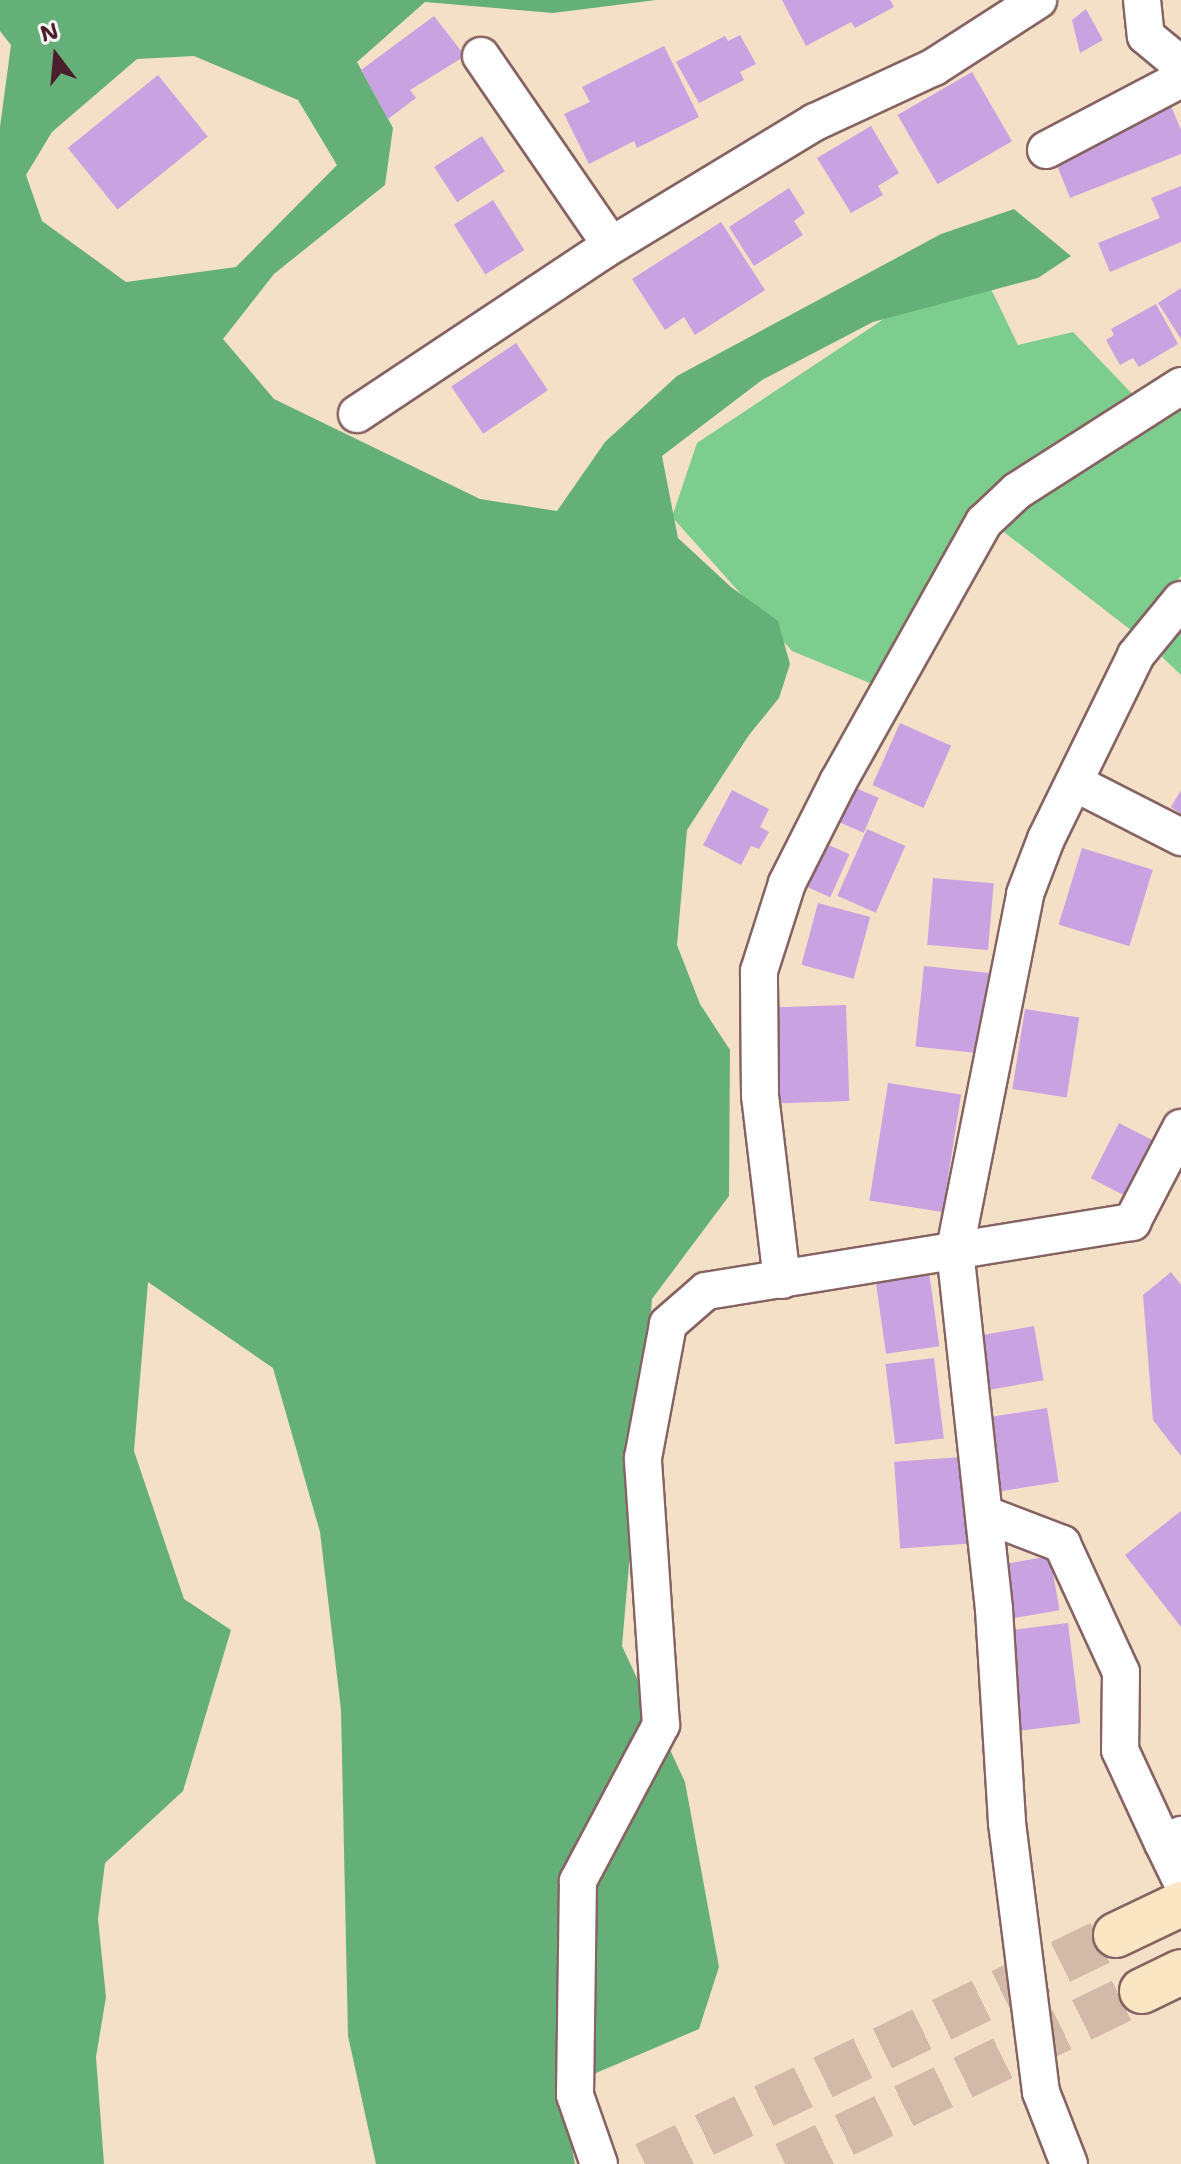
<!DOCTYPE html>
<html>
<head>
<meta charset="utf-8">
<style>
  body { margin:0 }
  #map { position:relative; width:1181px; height:2164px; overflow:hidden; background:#f4e0c7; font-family:"Shantell Sans",sans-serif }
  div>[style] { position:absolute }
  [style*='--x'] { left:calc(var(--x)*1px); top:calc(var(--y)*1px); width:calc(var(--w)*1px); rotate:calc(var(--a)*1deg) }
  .green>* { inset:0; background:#7ccd8e }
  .forest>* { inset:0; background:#65b079 }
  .building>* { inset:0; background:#c8a2e1; transform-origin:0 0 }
  .secondary-tunnel>* { height:44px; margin-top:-22px; transform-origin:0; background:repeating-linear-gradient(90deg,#d2b9a8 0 44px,transparent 0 66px) }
  .roads { filter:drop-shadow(2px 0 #866362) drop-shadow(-2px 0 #866362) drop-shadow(0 2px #866362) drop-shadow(0 -2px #866362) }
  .minor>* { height:36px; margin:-18px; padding:0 18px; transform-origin:18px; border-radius:18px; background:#fff }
  .secondary>* { height:44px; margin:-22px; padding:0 22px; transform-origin:22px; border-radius:22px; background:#fbe6c4 }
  span { translate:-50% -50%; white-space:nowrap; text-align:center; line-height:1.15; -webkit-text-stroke:8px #f6f6f2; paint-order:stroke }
  .north { position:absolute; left:16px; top:16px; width:80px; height:80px; -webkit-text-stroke:6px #f6f6f2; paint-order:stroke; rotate:344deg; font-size:22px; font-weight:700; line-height:32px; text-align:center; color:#4a1f2b }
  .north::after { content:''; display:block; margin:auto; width:28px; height:36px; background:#4a1f2b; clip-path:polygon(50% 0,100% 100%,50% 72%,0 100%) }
</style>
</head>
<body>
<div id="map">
  <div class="green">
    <div style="clip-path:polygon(938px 283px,991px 289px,1018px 345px,1073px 332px,1137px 399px,989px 493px,877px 686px,792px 651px,672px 517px,697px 443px)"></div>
    <div style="clip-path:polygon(1181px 404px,1181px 576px,1136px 634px,1000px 529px,1029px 501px)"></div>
    <div style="clip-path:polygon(1181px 625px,1181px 675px,1162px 657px)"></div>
  </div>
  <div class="forest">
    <div style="clip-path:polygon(evenodd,0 0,656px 0,553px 13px,425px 2px,357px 62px,393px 128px,385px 185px,274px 274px,223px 339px,274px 399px,480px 499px,557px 511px,605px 442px,677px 376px,941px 234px,1014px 209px,1071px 256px,1038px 278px,873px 322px,762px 380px,662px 456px,678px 538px,731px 587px,778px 621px,790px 664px,779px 698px,749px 735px,687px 830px,677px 945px,700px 1004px,730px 1050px,729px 1196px,652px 1299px,622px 1646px,685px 1782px,719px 1967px,699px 2029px,561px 2088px,575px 2164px,376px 2164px,348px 2036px,341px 1710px,320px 1532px,273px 1368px,148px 1282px,134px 1451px,184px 1599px,231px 1630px,183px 1791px,105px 1863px,98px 1919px,106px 1997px,96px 2057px,104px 2164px,0 2164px,0 127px,11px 45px,0 31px,0 0,194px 56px,298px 100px,337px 165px,236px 267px,126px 282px,42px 221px,26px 175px,52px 132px,137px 59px,194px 56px)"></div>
  </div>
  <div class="building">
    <div style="clip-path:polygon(782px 0,890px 0,894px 7px,855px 28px,851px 22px,806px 46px)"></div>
    <div style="clip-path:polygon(1086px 9px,1103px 40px,1080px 53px,1072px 20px)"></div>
    <div style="clip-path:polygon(434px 16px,465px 56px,410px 90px,416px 98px,388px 119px,361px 70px)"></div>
    <div style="clip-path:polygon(740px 35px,756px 64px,740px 72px,744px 80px,699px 103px,676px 62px,725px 36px,728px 41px)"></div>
    <div style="clip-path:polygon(664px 46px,699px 117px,637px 148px,634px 141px,589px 164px,564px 114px,590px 102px,582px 87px)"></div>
    <div style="left:972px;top:72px;width:80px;height:86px;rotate:60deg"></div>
    <div style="left:158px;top:75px;width:79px;height:116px;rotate:51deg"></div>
    <div style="clip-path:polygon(1171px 106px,1181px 130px,1181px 154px,1070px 198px,1055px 160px)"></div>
    <div style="clip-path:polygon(871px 126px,899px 173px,878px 186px,883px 195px,851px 213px,817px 158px)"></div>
    <div style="left:482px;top:136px;width:42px;height:57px;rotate:57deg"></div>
    <div style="clip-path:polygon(1181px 186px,1181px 242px,1110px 272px,1098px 243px,1160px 218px,1151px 198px)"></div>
    <div style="clip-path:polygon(789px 188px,805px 213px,794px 221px,803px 235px,754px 266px,729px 227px)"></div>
    <div style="left:493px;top:200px;width:59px;height:46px;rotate:58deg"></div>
    <div style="clip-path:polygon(721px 222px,765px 290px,695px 335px,684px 317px,665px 330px,632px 279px)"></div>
    <div style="clip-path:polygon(1181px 288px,1181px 339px,1158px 303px)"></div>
    <div style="clip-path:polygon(1156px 304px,1178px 344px,1139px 367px,1133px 358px,1120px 365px,1106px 340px,1114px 335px,1111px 329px)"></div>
    <div style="left:516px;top:343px;width:57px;height:78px;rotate:56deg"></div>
    <div style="left:900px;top:723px;width:56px;height:68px;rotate:24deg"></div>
    <div style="left:851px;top:786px;width:30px;height:38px;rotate:23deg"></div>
    <div style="clip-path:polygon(732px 790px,769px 809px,760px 827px,769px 832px,759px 849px,751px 846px,741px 865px,703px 845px)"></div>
    <div style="clip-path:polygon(1181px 790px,1181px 814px,1171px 807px)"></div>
    <div style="left:867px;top:829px;width:42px;height:73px;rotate:24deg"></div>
    <div style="left:822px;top:842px;width:30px;height:47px;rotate:24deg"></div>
    <div style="left:1082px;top:848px;width:74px;height:80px;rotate:17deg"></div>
    <div style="left:933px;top:878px;width:61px;height:67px;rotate:5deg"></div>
    <div style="left:818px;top:903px;width:54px;height:64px;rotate:15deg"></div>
    <div style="left:924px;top:966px;width:66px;height:81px;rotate:6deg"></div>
    <div style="left:846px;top:1005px;width:96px;height:75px;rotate:88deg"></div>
    <div style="left:1025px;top:1009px;width:55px;height:81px;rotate:9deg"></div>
    <div style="left:888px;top:1083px;width:74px;height:119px;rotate:9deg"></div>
    <div style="left:1119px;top:1123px;width:45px;height:62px;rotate:27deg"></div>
    <div style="left:929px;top:1272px;width:75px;height:54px;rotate:82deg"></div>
    <div style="clip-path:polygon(1171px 1272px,1181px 1285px,1181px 1456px,1153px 1420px,1143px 1295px)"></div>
    <div style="left:1034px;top:1326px;width:55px;height:62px;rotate:80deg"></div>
    <div style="left:934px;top:1358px;width:81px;height:49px;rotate:83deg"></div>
    <div style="left:1047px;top:1408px;width:75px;height:62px;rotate:81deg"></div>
    <div style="left:961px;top:1457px;width:87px;height:67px;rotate:86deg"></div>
    <div style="clip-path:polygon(1181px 1511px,1181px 1627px,1125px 1555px)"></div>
    <div style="left:1050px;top:1556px;width:55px;height:55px;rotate:80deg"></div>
    <div style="left:1068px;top:1623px;width:101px;height:63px;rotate:83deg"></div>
  </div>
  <div class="secondary-tunnel">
    <div style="--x:645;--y:2164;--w:524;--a:-25.93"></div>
    <div style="--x:785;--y:2164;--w:397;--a:-25.9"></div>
  </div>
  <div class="roads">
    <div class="minor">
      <div style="--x:1142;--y:0;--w:36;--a:84"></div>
      <div style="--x:1146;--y:36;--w:45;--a:39.6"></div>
      <div style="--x:481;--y:56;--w:229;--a:55.5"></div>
      <div style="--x:1046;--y:150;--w:153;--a:-27.7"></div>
      <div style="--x:357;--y:414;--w:294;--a:-33.6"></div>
      <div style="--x:602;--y:251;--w:249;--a:-31.2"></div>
      <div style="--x:815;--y:122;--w:131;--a:-24.8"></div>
      <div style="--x:934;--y:67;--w:124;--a:-32.8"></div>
      <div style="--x:1075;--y:783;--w:119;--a:27"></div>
      <div style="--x:782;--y:1280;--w:186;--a:-96.8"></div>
      <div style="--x:760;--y:1095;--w:124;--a:-90.5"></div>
      <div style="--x:759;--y:971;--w:92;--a:-72.3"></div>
      <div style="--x:787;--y:883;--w:113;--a:-63.2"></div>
      <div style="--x:838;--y:782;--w:298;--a:-60.7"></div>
      <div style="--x:984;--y:522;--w:45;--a:-43.2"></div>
      <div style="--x:1017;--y:491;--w:195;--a:-32.6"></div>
      <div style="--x:984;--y:1514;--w:84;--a:21"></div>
      <div style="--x:1062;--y:1544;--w:141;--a:65.3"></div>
      <div style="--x:1121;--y:1672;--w:78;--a:90.7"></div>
      <div style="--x:1120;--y:1750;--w:102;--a:65.2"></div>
      <div style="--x:1163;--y:1843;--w:20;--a:-24"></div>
      <div style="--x:1163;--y:1843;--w:41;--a:64.1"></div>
      <div style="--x:599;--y:2164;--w:73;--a:-109.2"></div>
      <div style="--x:575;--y:2095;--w:214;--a:-89.2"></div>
      <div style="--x:578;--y:1881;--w:177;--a:-62"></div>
      <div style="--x:661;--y:1725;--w:268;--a:-93.9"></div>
      <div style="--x:643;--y:1458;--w:136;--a:-79.4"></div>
      <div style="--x:668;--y:1324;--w:50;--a:-41"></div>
      <div style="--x:706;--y:1291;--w:432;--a:-9.2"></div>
      <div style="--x:1132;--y:1222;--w:106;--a:-62.5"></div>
      <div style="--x:1069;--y:2164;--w:77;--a:-111.3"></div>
      <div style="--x:1041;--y:2092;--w:272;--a:-97.2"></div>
      <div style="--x:1007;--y:1822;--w:213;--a:-93.5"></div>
      <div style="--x:994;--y:1609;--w:362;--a:-96.2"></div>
      <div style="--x:955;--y:1249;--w:362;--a:-78.8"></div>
      <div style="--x:1025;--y:894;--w:59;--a:-69.1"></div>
      <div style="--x:1046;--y:839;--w:205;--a:-63.9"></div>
      <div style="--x:1136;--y:655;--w:71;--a:-50.7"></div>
    </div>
    <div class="secondary">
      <div style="--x:1116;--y:1935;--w:72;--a:-25.5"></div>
      <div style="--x:1142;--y:1991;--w:43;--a:-26"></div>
    </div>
  </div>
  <div class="north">N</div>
</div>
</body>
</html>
